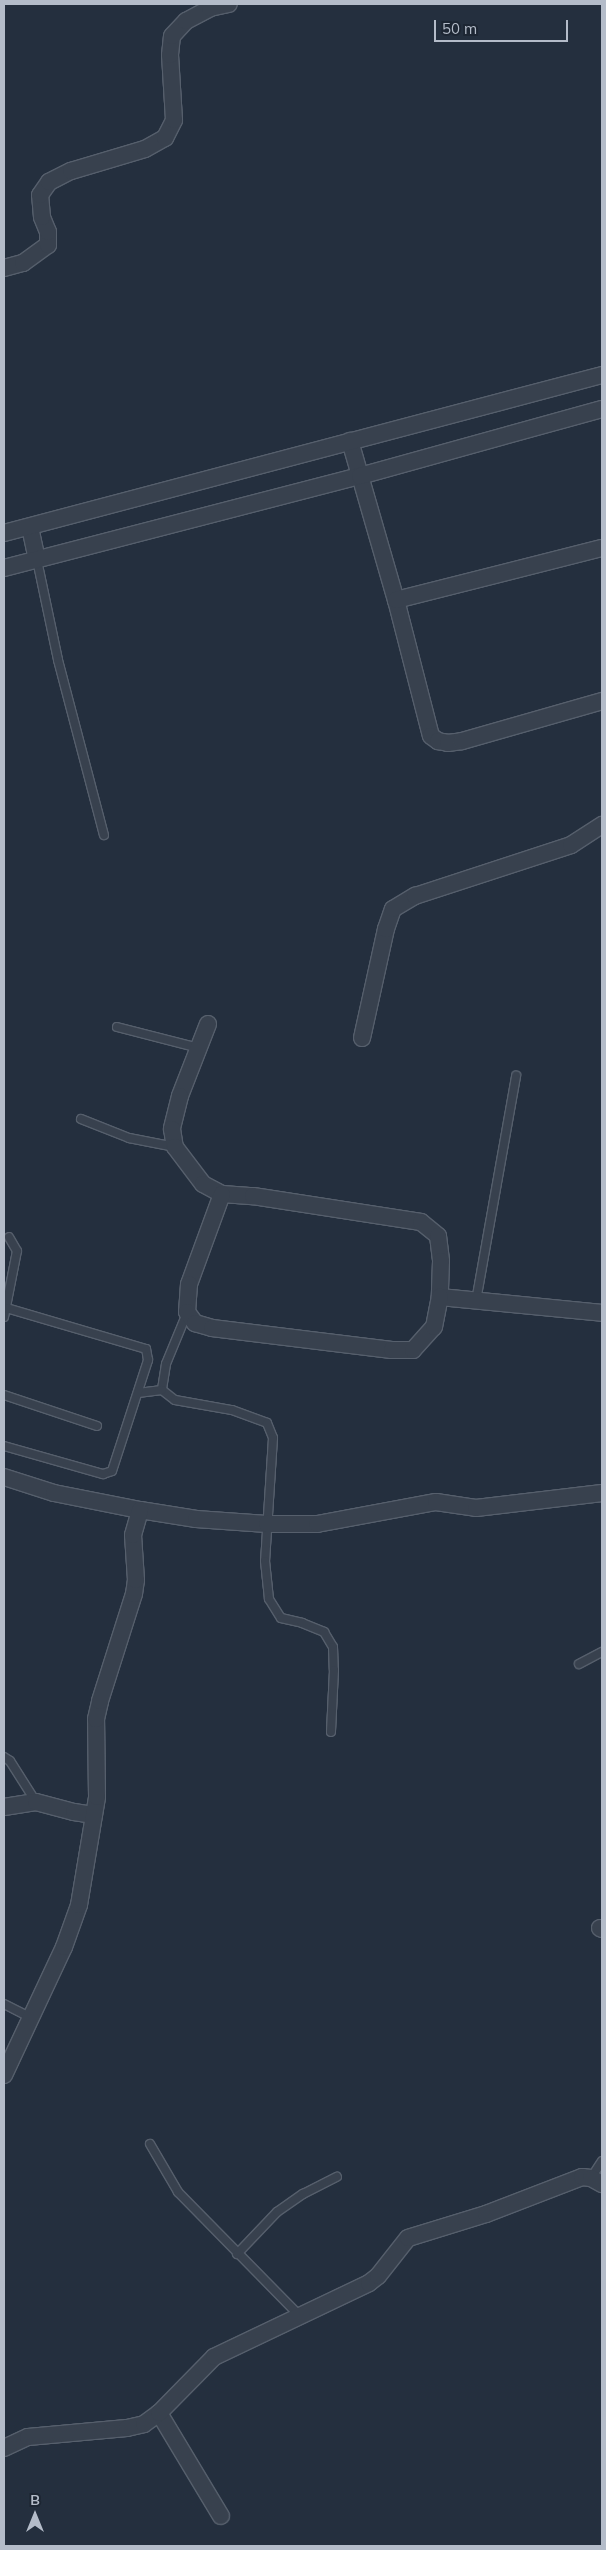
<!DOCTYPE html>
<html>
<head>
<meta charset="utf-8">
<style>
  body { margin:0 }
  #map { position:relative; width:606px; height:2550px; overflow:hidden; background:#242f3e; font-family:Mulish,sans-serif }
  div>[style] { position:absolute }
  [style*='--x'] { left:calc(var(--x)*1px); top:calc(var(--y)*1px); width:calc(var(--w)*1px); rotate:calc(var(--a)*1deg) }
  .roads { filter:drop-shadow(1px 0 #565f6c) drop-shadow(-1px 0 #565f6c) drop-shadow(0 1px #565f6c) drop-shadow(0 -1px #565f6c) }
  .lane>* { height:8px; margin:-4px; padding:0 4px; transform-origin:4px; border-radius:4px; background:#38414e }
  .street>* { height:16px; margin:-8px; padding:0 8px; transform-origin:8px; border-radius:8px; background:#38414e }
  span { translate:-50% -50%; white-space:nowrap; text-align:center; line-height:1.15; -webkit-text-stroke:4.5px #1d2633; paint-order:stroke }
  .frame { position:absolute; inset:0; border:5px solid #b4bcc9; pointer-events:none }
  .north { position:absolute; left:10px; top:2490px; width:50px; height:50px; -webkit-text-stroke:4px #1d2633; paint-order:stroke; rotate:0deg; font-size:14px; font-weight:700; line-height:20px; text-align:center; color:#b4bcc9 }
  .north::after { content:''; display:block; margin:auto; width:18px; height:22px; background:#b4bcc9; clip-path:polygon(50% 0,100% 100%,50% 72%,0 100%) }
  .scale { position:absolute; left:434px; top:20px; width:134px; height:22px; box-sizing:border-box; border:2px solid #b4bcc9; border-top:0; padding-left:6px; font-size:15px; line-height:18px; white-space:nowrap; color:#b4bcc9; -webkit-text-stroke:4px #1d2633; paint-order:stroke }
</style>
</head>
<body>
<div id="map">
  <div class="roads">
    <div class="lane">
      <div style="--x:37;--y:560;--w:102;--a:78.1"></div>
      <div style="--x:58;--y:660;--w:181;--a:75.3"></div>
      <div style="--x:117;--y:1027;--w:85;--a:14.4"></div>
      <div style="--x:81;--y:1119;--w:52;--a:21.6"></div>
      <div style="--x:129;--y:1138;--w:47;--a:11.1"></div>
      <div style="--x:476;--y:1301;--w:229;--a:-79.9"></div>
      <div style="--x:187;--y:1313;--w:55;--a:112.4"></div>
      <div style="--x:166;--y:1364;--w:26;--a:99"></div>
      <div style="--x:162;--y:1390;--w:16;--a:38"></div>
      <div style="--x:175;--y:1400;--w:58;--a:10"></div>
      <div style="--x:232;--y:1410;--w:37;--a:20"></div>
      <div style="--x:267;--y:1423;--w:16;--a:68"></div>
      <div style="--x:273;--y:1438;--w:123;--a:93.7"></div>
      <div style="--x:265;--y:1561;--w:38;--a:84"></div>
      <div style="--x:269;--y:1599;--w:22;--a:58"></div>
      <div style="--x:281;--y:1618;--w:22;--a:13"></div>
      <div style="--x:302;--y:1623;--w:24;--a:22"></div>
      <div style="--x:324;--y:1632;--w:17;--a:59"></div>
      <div style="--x:333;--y:1647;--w:23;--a:88"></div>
      <div style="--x:334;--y:1670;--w:62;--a:92.8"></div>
      <div style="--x:4;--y:1317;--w:67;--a:-78.9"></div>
      <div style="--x:17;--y:1251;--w:16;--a:-120"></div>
      <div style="--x:138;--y:1393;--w:24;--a:-7"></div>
      <div style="--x:4;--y:1395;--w:98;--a:18.4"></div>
      <div style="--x:4;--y:1446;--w:103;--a:15.8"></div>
      <div style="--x:103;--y:1474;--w:9;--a:-18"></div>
      <div style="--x:112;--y:1471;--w:117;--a:-72"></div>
      <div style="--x:148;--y:1360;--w:11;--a:-100"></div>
      <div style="--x:146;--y:1349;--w:145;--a:-163.6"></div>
      <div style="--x:579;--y:1664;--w:26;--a:-28"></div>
      <div style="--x:4;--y:1757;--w:7;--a:34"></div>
      <div style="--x:10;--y:1761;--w:49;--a:57.6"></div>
      <div style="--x:4;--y:2004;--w:29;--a:27"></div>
      <div style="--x:150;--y:2144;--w:56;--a:59.7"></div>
      <div style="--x:178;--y:2192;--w:174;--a:45.5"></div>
      <div style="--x:591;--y:2178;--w:20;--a:-57"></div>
      <div style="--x:237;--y:2254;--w:58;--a:-46.4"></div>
      <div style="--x:277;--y:2212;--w:32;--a:-35"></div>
      <div style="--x:303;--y:2194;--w:38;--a:-27"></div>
    </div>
    <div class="street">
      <div style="--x:4;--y:268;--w:20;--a:-15"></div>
      <div style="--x:23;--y:263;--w:31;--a:-36"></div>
      <div style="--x:48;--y:245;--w:13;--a:-90"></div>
      <div style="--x:48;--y:232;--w:16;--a:-112"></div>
      <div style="--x:42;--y:217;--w:22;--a:-95"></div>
      <div style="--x:40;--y:195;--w:16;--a:-55"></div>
      <div style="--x:49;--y:182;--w:25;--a:-27"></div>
      <div style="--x:71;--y:171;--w:77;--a:-16.6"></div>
      <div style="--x:145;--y:149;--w:23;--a:-29"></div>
      <div style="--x:165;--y:138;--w:20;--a:-63"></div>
      <div style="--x:174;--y:120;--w:65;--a:-93.5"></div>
      <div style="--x:170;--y:55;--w:19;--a:-84"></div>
      <div style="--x:172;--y:36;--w:21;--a:-47"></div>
      <div style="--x:186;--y:21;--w:27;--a:-28"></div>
      <div style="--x:210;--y:8;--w:19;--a:-12"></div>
      <div style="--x:350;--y:441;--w:166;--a:73.9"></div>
      <div style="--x:396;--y:600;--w:140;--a:75.6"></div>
      <div style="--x:431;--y:736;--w:9;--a:36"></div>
      <div style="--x:438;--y:741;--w:10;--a:11"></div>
      <div style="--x:448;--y:743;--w:14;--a:-8"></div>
      <div style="--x:462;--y:741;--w:146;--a:-15.9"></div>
      <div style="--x:30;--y:527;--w:34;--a:78"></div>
      <div style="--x:4;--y:533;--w:619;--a:-14.8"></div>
      <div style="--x:4;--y:568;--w:368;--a:-14.5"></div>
      <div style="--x:360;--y:476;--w:251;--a:-15.5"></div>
      <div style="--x:396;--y:600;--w:212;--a:-14.2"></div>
      <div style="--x:208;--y:1024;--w:77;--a:111.3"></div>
      <div style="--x:180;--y:1096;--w:34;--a:104"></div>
      <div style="--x:172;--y:1129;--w:18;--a:81"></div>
      <div style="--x:175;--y:1147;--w:46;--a:52.9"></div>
      <div style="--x:203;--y:1184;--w:21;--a:28"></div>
      <div style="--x:222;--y:1194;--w:31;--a:4"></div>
      <div style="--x:253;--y:1196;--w:170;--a:8.8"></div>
      <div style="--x:421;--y:1222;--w:22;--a:39"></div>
      <div style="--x:438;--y:1236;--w:25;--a:83"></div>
      <div style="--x:441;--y:1261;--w:36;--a:92"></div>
      <div style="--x:440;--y:1297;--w:163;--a:5.6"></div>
      <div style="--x:362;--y:1038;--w:112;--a:-77.6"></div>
      <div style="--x:386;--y:929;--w:21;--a:-71"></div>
      <div style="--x:393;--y:909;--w:26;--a:-31"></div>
      <div style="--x:415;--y:896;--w:164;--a:-18.1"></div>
      <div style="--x:571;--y:845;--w:37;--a:-33"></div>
      <div style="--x:222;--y:1194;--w:96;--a:110.1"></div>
      <div style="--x:189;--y:1284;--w:28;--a:94"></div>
      <div style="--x:187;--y:1312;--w:14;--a:54"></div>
      <div style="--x:195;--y:1323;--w:18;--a:16"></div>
      <div style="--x:212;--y:1328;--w:181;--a:7"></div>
      <div style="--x:392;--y:1350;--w:21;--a:0"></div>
      <div style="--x:413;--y:1350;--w:31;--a:-48"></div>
      <div style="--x:434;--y:1327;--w:31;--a:-79"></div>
      <div style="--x:4;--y:1477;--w:52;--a:17.7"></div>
      <div style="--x:54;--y:1493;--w:88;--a:11.2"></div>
      <div style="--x:140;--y:1510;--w:57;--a:9.1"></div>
      <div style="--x:196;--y:1519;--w:71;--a:4"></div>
      <div style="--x:267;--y:1524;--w:50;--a:0"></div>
      <div style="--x:317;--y:1524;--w:121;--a:-10.5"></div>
      <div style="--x:436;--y:1502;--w:40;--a:8.5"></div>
      <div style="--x:476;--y:1508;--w:127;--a:-6.8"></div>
      <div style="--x:4;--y:1807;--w:32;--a:-9"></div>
      <div style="--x:36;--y:1802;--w:39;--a:15"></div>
      <div style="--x:74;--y:1812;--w:20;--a:9"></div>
      <div style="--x:600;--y:1928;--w:2;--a:27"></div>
      <div style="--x:4;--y:2075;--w:141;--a:-64.9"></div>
      <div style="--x:64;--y:1947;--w:45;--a:-70.3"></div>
      <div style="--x:79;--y:1905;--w:109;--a:-80.5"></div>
      <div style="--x:97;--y:1797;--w:78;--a:-90.7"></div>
      <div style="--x:96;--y:1719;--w:18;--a:-77"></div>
      <div style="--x:100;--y:1701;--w:112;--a:-72.4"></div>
      <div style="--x:134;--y:1594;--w:14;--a:-82"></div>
      <div style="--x:136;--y:1580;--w:45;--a:-93.8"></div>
      <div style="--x:133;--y:1535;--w:26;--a:-74"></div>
      <div style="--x:159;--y:2413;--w:120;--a:59"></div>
      <div style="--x:4;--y:2448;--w:26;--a:-25"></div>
      <div style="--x:28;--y:2437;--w:99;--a:-5.2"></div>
      <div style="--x:127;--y:2428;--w:17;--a:-13"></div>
      <div style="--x:144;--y:2424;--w:19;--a:-36"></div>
      <div style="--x:159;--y:2413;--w:78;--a:-45.5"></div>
      <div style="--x:214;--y:2357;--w:172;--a:-25.5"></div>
      <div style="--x:369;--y:2283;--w:11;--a:-38"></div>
      <div style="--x:378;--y:2276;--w:48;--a:-51.7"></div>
      <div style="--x:408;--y:2238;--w:82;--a:-17.1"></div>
      <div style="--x:486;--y:2214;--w:103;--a:-21.1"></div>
      <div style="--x:582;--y:2177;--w:9;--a:6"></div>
      <div style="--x:591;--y:2178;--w:13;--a:29"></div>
    </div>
  </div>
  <div class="frame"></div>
  <div class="north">B</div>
  <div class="scale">50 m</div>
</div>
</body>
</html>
